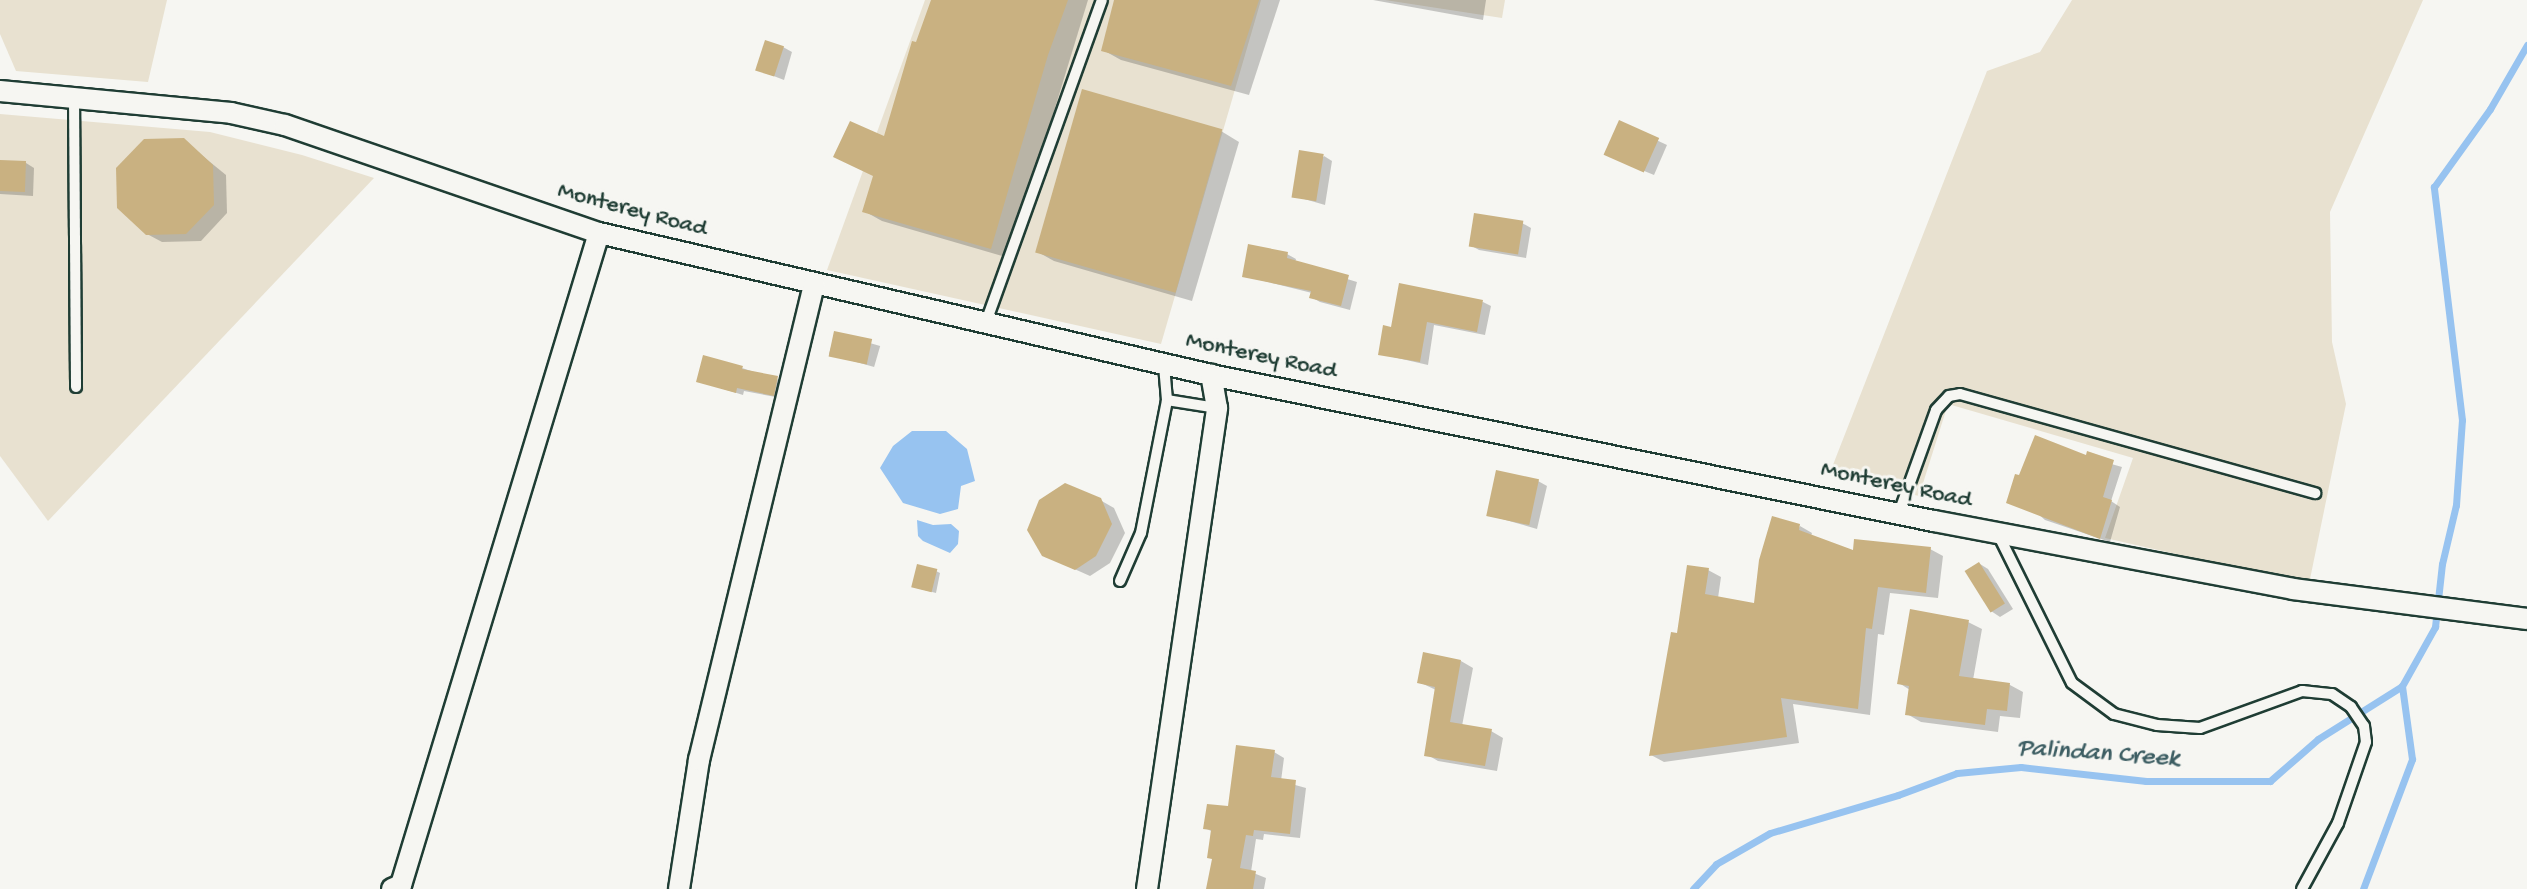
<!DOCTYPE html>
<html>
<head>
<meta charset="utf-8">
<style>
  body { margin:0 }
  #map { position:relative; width:2527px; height:889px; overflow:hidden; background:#f6f6f2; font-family:"Gochi Hand",sans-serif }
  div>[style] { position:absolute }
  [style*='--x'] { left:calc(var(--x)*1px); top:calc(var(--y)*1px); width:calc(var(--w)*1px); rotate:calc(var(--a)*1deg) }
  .built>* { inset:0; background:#e8e1d0 }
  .water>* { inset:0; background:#97c3f0 }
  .shadow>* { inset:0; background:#0003; transform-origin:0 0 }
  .stream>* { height:7px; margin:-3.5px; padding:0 3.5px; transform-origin:3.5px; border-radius:3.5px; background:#97c3f0 }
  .building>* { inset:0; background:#c9b181; transform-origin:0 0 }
  .roads { filter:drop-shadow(2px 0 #1f3d34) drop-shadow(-2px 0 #1f3d34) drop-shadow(0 2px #1f3d34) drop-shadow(0 -2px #1f3d34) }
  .lane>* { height:10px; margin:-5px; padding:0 5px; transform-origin:5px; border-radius:5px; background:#f6f6f2 }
  .street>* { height:20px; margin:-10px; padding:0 10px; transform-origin:10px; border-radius:10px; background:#f6f6f2 }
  span { translate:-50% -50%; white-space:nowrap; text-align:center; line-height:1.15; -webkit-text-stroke:6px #f6f6f2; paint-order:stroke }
  .street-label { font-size:24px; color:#1f3d34 }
  .water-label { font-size:26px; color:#3d5e63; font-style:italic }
</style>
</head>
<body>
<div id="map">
  <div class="built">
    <div style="clip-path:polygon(0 0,167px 0,148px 82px,16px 71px,0 34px)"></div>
    <div style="clip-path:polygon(925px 0,1261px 0,1161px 344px,827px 270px)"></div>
    <div style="clip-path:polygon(1385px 0,1505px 0,1502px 18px)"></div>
    <div style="clip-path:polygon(2072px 0,2423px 0,2330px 212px,2332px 342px,2346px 404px,2309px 584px,2105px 538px,2133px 458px,1948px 404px,1919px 496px,1829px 475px,1987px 71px,2040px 52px)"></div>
    <div style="clip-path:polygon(0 114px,210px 132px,302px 155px,374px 178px,48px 521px,0 456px)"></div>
  </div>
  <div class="water">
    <div style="clip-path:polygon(912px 431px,946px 431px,967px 449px,975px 481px,961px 486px,958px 509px,940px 514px,903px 503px,880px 468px,893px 446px)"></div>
    <div style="clip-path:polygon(917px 520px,933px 525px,951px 524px,959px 531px,958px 544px,950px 553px,923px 541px,918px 536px)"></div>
  </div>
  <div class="shadow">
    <div style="clip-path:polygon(933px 0,1088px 0,1009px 258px,882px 221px,864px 211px)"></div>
    <div style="clip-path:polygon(1116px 0,1280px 0,1249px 95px,1121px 60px,1103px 50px)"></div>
    <div style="clip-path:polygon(1373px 0,1486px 0,1483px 20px)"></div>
    <div style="clip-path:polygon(783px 47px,792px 52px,784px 80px,758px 70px)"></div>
    <div style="clip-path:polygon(1620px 123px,1667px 145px,1654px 175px,1615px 159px)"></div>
    <div style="clip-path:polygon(1221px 131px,1239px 142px,1192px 301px,1054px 261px,1036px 251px)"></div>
    <div style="clip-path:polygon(183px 140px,226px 175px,227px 213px,201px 241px,162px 242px,147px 234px)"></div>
    <div style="clip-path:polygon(1324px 156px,1332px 161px,1325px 205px,1294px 196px)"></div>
    <div style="clip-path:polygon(0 162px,26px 163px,34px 168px,33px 196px,0 194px)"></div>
    <div style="clip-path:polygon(1522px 223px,1531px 228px,1526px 258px,1479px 250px,1470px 245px)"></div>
    <div style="clip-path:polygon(1287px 254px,1296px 259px,1295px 263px,1357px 282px,1350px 310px,1320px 302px,1311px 297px,1312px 293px,1244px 276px)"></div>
    <div style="clip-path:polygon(1483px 302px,1491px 306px,1485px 335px,1434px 325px,1428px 365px,1380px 354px,1392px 329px)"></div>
    <div style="left:835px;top:333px;width:47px;height:22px;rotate:16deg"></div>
    <div style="clip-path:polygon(742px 368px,785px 382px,781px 398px,744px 391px,743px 395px,698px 381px)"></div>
    <div style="clip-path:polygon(2087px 457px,2122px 467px,2111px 501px,2120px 507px,2110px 542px,2045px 520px,2037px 513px,2009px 502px)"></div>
    <div style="clip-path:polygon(1538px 481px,1547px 486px,1537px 529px,1488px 515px)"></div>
    <div style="clip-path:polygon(1100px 500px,1114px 508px,1125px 533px,1110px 563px,1090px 576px,1043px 555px)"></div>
    <div style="clip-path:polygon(1800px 526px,1812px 533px,1811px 536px,1855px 553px,1930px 549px,1943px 556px,1938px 598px,1890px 593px,1884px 635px,1878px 634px,1870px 715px,1793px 704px,1799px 743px,1664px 762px,1651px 755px,1679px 635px,1708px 570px,1721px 577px,1718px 598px,1756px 605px)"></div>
    <div style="clip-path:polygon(1980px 564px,1988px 569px,2013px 609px,2000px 617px,1991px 611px)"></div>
    <div style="clip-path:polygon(936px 571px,940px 573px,936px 593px,917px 588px)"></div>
    <div style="clip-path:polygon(1968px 622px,1982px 629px,1973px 680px,2010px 685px,2023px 692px,2020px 718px,2000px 716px,1998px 732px,1921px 722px,1907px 714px,1910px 690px,1899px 683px)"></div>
    <div style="clip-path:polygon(1461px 661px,1473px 668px,1462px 726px,1491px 731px,1503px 738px,1497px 771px,1438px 761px,1426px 754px,1436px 690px,1419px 682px)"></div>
    <div style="clip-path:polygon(1274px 752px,1284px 758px,1281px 781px,1306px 788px,1300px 838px,1264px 834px,1263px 840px,1256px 839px,1251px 872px,1266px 878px,1264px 889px,1208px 889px,1214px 860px,1213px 832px,1205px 828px,1229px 809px)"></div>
  </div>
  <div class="stream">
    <div style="--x:1693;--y:889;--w:34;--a:-47"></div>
    <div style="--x:1716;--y:864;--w:62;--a:-29.9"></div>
    <div style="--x:1770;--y:833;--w:134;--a:-16.5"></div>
    <div style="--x:1898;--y:795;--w:63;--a:-20.4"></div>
    <div style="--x:1957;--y:773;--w:64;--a:-5.4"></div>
    <div style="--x:2021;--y:767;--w:126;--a:6.4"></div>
    <div style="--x:2146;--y:781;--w:124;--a:0"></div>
    <div style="--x:2270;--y:781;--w:64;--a:-41.2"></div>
    <div style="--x:2318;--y:739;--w:99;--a:-32.2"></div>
    <div style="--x:2402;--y:686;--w:68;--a:-60.8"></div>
    <div style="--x:2435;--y:627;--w:63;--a:-83.7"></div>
    <div style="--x:2442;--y:564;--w:61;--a:-76.7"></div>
    <div style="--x:2456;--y:505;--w:85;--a:-86"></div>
    <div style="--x:2462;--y:420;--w:235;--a:-96.9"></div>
    <div style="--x:2434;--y:187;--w:96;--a:-54.3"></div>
    <div style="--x:2490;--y:109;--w:74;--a:-60"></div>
    <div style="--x:2363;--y:889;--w:139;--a:-69.3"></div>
    <div style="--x:2412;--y:759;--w:74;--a:-97.8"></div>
  </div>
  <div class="building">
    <div style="clip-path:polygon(931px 0,1068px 0,1048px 55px,991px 249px,862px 212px,873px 176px,833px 157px,850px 121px,884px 136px,912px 41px,916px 42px)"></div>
    <div style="clip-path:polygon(1114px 0,1259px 0,1231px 86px,1101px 51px)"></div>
    <div style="left:765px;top:40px;width:20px;height:32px;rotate:18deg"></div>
    <div style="left:1082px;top:89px;width:146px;height:170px;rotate:16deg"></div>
    <div style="left:1619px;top:120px;width:44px;height:38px;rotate:24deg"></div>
    <div style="clip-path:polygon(184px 138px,213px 165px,214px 205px,186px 234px,146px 235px,117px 208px,116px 168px,144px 139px)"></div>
    <div style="left:1299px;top:150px;width:25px;height:48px;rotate:9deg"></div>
    <div style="left:0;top:160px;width:26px;height:31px;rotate:2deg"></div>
    <div style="left:1474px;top:213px;width:50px;height:34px;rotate:9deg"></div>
    <div style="clip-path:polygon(1248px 244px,1288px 252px,1287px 258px,1349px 275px,1341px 306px,1309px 298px,1311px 291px,1242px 277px)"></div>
    <div style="clip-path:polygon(1399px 283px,1483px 300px,1477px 332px,1427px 322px,1420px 362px,1378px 355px,1383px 325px,1391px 327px)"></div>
    <div style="left:834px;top:331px;width:39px;height:26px;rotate:12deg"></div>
    <div style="clip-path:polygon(703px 355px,743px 366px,742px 369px,778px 376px,774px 396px,737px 388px,736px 393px,696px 382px)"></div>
    <div style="clip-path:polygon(2035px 435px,2086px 455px,2087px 451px,2114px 460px,2103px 497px,2112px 500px,2100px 539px,2006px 503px,2015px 474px,2019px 475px)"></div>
    <div style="left:1496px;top:470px;width:44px;height:47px;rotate:12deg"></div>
    <div style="clip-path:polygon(1065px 483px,1101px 498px,1112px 524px,1096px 556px,1075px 570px,1042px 556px,1027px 530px,1039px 500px)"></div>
    <div style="clip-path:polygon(1772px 516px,1800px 524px,1799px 530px,1853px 550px,1854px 539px,1931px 547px,1926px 593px,1878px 587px,1872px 629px,1866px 628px,1858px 709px,1781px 698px,1787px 737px,1649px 756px,1671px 632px,1677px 633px,1687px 565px,1709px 568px,1705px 594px,1754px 603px,1759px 560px)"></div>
    <div style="left:1979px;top:562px;width:49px;height:17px;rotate:58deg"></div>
    <div style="left:917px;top:564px;width:21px;height:24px;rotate:14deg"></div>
    <div style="clip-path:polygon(1910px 609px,1969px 620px,1959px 676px,2010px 683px,2007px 711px,1987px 709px,1985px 725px,1905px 715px,1909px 686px,1897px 684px)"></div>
    <div style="clip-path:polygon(1423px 652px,1461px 660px,1450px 722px,1492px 729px,1485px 766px,1424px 756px,1435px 687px,1417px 683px)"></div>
    <div style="clip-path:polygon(1236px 745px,1275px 750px,1271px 777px,1296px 780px,1290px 834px,1254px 830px,1253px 836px,1246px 835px,1240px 868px,1256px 871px,1253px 889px,1206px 889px,1212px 859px,1207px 858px,1211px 830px,1203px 829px,1207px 804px,1228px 806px)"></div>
  </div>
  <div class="roads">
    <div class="lane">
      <div style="--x:74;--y:97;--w:290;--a:89.6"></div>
      <div style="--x:986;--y:322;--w:342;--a:-70.2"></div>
      <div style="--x:1167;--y:400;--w:51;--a:9.1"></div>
      <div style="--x:1899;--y:513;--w:109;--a:-70.2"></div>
      <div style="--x:1936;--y:410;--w:19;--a:-47"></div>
      <div style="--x:1949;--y:396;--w:11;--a:-10"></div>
      <div style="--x:1960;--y:394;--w:369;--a:15.6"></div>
      <div style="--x:1998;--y:534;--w:166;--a:63.6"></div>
      <div style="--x:2072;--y:683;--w:52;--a:36.4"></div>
      <div style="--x:2114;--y:714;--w:44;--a:14.3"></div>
      <div style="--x:2157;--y:725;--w:43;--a:4"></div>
      <div style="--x:2200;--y:728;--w:109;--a:-19.9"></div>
      <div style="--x:2302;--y:691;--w:30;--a:6"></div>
      <div style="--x:2332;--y:694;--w:23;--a:34"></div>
      <div style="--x:2351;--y:707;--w:23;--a:56"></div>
      <div style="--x:2364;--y:726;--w:16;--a:83"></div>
      <div style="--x:2366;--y:742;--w:86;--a:109.1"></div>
      <div style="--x:2338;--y:823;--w:75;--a:118.6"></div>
      <div style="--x:1120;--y:581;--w:52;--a:-66.4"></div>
      <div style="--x:1141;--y:533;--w:136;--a:-78.9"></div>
      <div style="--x:1167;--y:400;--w:37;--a:-95"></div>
    </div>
    <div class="street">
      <div style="--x:0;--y:91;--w:232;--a:5.4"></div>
      <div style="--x:231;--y:113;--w:55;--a:12.5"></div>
      <div style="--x:285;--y:125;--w:332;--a:19"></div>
      <div style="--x:599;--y:233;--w:628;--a:13.06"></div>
      <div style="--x:1211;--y:375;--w:738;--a:11.42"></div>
      <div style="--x:1934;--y:521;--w:365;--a:10.7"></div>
      <div style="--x:2293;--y:589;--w:236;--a:7.3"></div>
      <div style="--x:392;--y:889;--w:10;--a:-24"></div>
      <div style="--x:401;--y:885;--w:681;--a:-73.11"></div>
      <div style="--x:679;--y:889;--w:131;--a:-81.2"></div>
      <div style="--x:699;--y:760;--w:490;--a:-76.4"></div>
      <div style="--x:1147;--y:889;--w:486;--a:-81.7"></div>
      <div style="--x:1217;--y:408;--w:34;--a:-100"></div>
    </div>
  </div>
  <div class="street-label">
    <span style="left:632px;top:211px;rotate:15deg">Monterey Road</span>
    <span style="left:1261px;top:357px;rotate:12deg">Monterey Road</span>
    <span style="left:1896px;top:486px;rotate:12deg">Monterey Road</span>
  </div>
  <div class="water-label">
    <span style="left:2098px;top:755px;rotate:4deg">Palindan Creek</span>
  </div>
</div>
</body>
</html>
